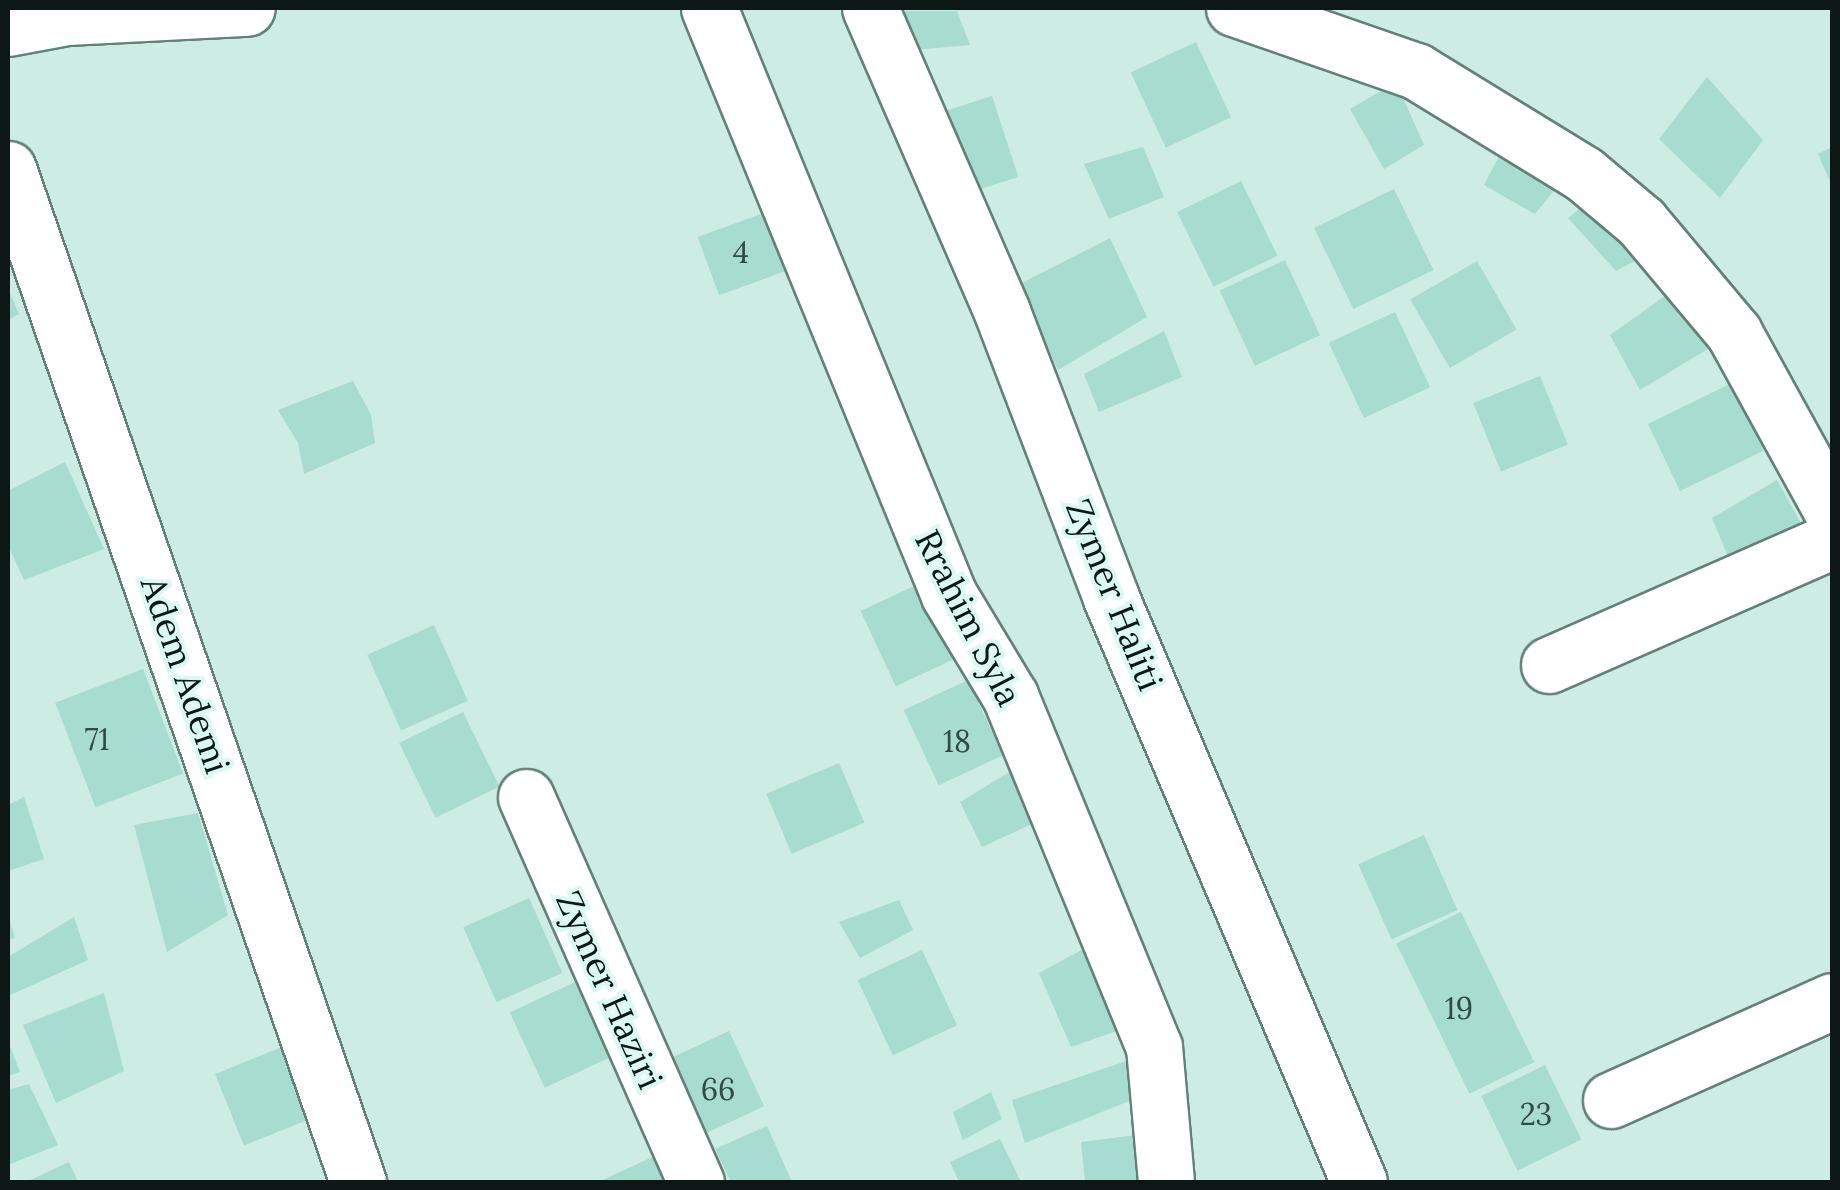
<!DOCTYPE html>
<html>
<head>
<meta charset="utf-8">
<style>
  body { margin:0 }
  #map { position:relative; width:1840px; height:1190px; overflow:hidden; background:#ccece4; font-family:Lora,serif }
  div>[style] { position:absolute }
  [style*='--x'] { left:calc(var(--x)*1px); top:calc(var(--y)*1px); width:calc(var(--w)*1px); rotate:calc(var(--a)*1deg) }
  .building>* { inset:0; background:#a7dcd0; transform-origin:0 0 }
  .roads { filter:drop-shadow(2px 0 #638079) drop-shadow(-2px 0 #638079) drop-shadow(0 2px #638079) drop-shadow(0 -2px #638079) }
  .minor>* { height:55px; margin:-27.5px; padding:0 27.5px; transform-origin:27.5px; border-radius:27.5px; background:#fff }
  span { translate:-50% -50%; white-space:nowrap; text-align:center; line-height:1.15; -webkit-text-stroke:8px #d9f9f2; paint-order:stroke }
  .number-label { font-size:30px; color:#344944 }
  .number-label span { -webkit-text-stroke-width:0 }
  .street-label { font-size:35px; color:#0d1816 }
  .frame { position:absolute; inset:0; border:10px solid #0d1816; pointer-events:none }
</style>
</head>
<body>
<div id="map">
  <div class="building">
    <div style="clip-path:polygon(894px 11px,957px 11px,970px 45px,914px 50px)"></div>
    <div style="left:1196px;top:42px;width:83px;height:72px;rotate:65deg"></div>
    <div style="clip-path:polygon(1707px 77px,1763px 140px,1720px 198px,1659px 139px)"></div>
    <div style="clip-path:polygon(1396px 82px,1424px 145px,1384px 169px,1350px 109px)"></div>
    <div style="left:992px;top:96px;width:85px;height:57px;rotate:72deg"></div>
    <div style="clip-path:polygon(1143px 147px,1164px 197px,1109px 219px,1084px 164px)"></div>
    <div style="clip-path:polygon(1504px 147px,1564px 178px,1535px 214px,1484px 185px)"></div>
    <div style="clip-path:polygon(1832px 147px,1832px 186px,1818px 154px)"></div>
    <div style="left:1241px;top:181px;width:83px;height:71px;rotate:64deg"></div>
    <div style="left:1394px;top:189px;width:90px;height:89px;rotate:64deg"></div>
    <div style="clip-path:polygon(1591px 200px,1648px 254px,1616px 271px,1568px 218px)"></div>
    <div style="left:772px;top:210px;width:62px;height:79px;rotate:70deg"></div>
    <div style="clip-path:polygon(1110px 238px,1147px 317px,1058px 370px,1020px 284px)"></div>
    <div style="left:1285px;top:260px;width:83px;height:72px;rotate:65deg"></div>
    <div style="left:1477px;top:261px;width:79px;height:77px;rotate:60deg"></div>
    <div style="clip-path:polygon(1679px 286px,1711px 347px,1640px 390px,1610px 335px)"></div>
    <div style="clip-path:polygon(8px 289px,19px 314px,8px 320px)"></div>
    <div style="left:1395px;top:312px;width:83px;height:73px;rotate:65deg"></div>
    <div style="clip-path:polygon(1164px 331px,1182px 377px,1099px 412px,1084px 374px)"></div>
    <div style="left:1540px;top:376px;width:74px;height:72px;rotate:68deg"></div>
    <div style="clip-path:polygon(1746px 376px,1763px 451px,1680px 491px,1648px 424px)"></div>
    <div style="clip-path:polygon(353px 381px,371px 415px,375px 443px,304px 474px,298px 443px,278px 410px)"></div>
    <div style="clip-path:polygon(65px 462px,104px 549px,24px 580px,8px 545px,8px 491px)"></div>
    <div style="clip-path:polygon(1777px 480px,1810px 539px,1732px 566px,1712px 518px)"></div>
    <div style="left:925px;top:581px;width:83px;height:71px;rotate:65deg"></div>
    <div style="left:434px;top:625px;width:83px;height:73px;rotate:66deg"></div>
    <div style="left:143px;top:669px;width:112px;height:94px;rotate:69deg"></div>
    <div style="left:968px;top:680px;width:83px;height:71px;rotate:65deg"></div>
    <div style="left:463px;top:712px;width:83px;height:71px;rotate:64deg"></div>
    <div style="left:839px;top:763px;width:65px;height:79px;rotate:67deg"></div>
    <div style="clip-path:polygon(1011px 771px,1034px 823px,982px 847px,960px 802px)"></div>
    <div style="clip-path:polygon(24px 797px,44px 859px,8px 871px,8px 805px)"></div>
    <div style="clip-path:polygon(198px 813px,228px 915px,167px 952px,134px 825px)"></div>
    <div style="left:1424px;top:835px;width:82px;height:72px;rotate:66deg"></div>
    <div style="left:529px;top:898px;width:82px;height:72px;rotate:66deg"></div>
    <div style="clip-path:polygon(899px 900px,913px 930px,860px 958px,839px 922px)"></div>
    <div style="left:1461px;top:912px;width:167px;height:72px;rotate:64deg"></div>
    <div style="clip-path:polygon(8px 916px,15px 938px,8px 940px)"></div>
    <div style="clip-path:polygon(74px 917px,88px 960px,8px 996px,8px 957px)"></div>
    <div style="clip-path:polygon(1089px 946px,1128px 1027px,1071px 1047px,1039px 973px)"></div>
    <div style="left:922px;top:950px;width:83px;height:71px;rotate:65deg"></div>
    <div style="left:575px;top:982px;width:83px;height:72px;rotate:65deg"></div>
    <div style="clip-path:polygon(104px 993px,124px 1071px,56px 1103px,23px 1025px)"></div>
    <div style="left:729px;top:1031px;width:83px;height:71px;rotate:65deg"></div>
    <div style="clip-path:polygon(8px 1041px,20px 1072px,8px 1076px)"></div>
    <div style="left:292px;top:1043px;width:77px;height:83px;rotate:68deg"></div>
    <div style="clip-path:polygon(1129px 1060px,1149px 1093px,1025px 1143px,1012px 1100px)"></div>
    <div style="left:1545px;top:1065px;width:83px;height:71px;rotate:64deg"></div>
    <div style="clip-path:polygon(29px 1084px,58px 1145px,8px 1165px,8px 1090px)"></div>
    <div style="clip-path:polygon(991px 1092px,1002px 1119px,963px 1140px,953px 1112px)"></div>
    <div style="clip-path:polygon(767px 1126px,792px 1182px,731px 1182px,715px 1149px)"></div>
    <div style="clip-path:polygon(1145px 1134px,1142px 1182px,1085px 1182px,1081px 1142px)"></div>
    <div style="clip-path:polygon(1000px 1139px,1021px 1182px,959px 1182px,950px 1162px)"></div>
    <div style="clip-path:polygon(659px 1154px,676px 1182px,598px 1182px)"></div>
    <div style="clip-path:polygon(69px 1162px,78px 1182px,26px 1182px)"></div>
  </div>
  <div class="roads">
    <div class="minor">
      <div style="--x:709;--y:8;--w:634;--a:67.76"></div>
      <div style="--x:949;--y:595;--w:118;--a:58.9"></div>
      <div style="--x:1010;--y:696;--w:379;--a:67.7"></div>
      <div style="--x:1154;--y:1047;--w:136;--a:84.9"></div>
      <div style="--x:870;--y:8;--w:331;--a:66.5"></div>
      <div style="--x:1002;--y:312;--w:306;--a:69.1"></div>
      <div style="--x:1111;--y:598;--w:634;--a:66.99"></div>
      <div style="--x:1234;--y:8;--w:193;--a:19.1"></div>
      <div style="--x:1416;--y:71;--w:197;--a:31.5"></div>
      <div style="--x:1584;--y:174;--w:75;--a:40.1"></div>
      <div style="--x:1641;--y:222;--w:145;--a:50"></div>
      <div style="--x:1734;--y:333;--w:203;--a:61.2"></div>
      <div style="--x:8;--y:28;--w:60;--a:-10.6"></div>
      <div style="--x:67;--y:17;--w:180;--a:-2.9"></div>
      <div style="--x:8;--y:169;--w:1072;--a:70.94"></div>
      <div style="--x:1549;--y:665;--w:309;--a:-23.7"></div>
      <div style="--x:526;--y:797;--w:421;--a:66.2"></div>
      <div style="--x:1611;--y:1100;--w:242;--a:-24.1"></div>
    </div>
  </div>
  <div class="number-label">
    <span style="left:741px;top:252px">4</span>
    <span style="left:97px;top:739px">71</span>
    <span style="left:957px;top:741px">18</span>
    <span style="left:1459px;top:1008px">19</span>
    <span style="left:718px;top:1089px">66</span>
    <span style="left:1536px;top:1114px">23</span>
  </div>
  <div class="street-label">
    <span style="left:1114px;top:595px;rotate:68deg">Zymer Haliti</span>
    <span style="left:968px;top:618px;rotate:63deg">Rrahim Syla</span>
    <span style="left:185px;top:675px;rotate:71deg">Adem Ademi</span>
    <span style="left:609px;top:990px;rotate:66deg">Zymer Haziri</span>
  </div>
  <div class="frame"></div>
</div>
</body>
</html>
